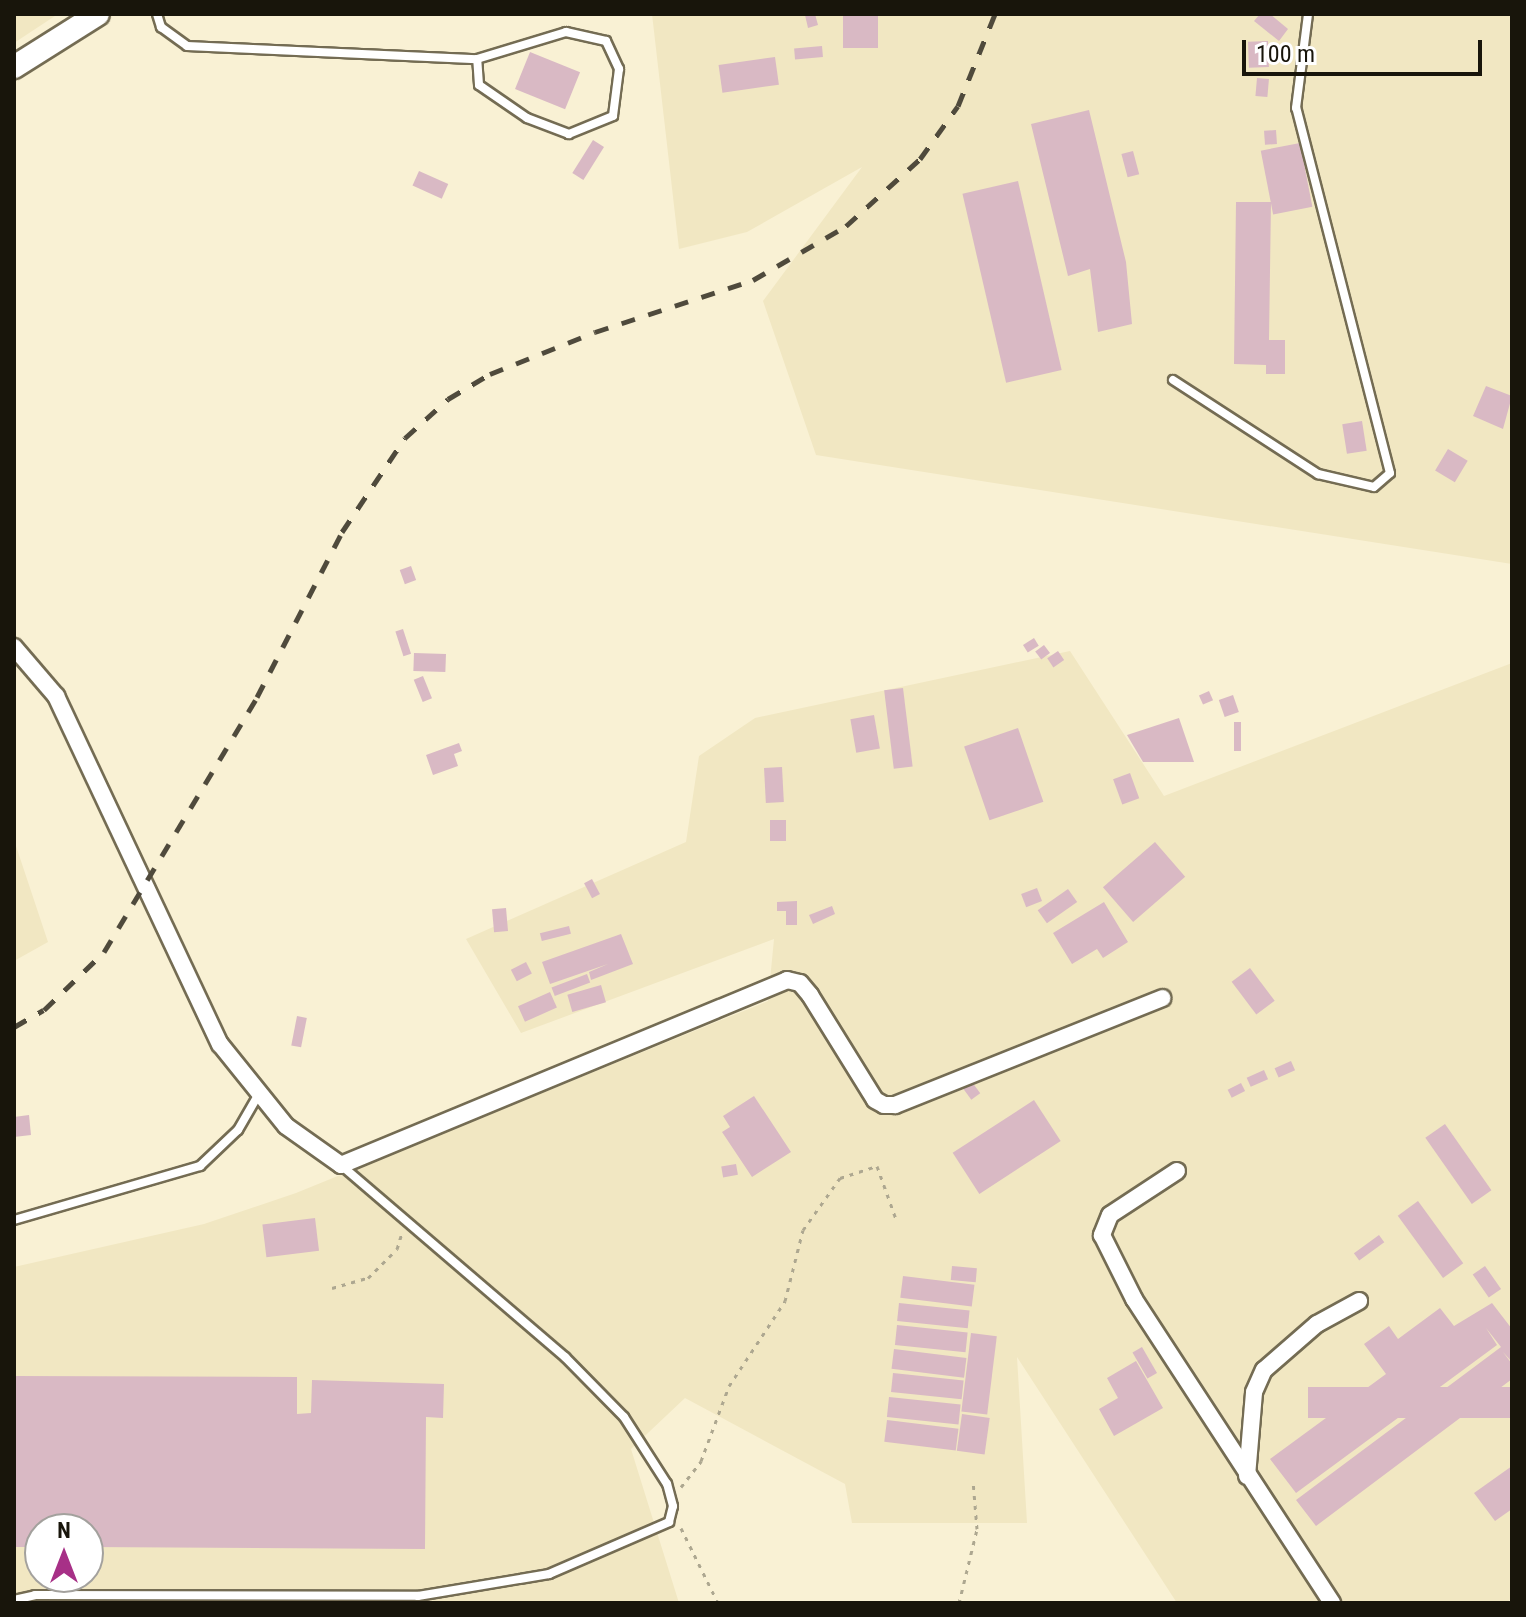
<!DOCTYPE html>
<html>
<head>
<meta charset="utf-8">
<style>
  body { margin:0 }
  #map { position:relative; width:1526px; height:1617px; overflow:hidden; background:#f9f1d4; font-family:"Roboto Condensed",sans-serif }
  div>[style] { position:absolute }
  [style*='--x'] { left:calc(var(--x)*1px); top:calc(var(--y)*1px); width:calc(var(--w)*1px); rotate:calc(var(--a)*1deg) }
  .built>* { inset:0; background:#f1e7c2 }
  .building>* { inset:0; background:#d9b9c4; transform-origin:0 0 }
  .path>* { height:3px; margin-top:-1.5px; transform-origin:0; background:repeating-linear-gradient(90deg,#ada790 0 4px,transparent 0 10px) }
  .roads { filter:drop-shadow(2px 0 #746c53) drop-shadow(-2px 0 #746c53) drop-shadow(0 2px #746c53) drop-shadow(0 -2px #746c53) }
  .lane>* { height:8px; margin:-4px; padding:0 4px; transform-origin:4px; border-radius:4px; background:#fff }
  .street>* { height:16px; margin:-8px; padding:0 8px; transform-origin:8px; border-radius:8px; background:#fff }
  .secondary>* { height:22px; margin:-11px; padding:0 11px; transform-origin:11px; border-radius:11px; background:#fff }
  .rail>* { height:5px; margin-top:-2.5px; transform-origin:0; background:repeating-linear-gradient(90deg,#4f4a3c 0 14px,transparent 0 28px) }
  span { translate:-50% -50%; white-space:nowrap; text-align:center; line-height:1.15; -webkit-text-stroke:8px #fff; paint-order:stroke }
  .frame { position:absolute; inset:0; border:16px solid #18150b; pointer-events:none }
  .north { position:absolute; left:24px; top:1513px; width:80px; height:80px; box-sizing:border-box; background:#fff; border:2px solid #a3a19d; border-radius:50%; rotate:0deg; font-size:22px; font-weight:700; line-height:32px; text-align:center; color:#18150b }
  .north::after { content:''; display:block; margin:auto; width:28px; height:36px; background:#a73087; clip-path:polygon(50% 0,100% 100%,50% 72%,0 100%) }
  .scale { position:absolute; left:1242px; top:40px; width:240px; height:36px; box-sizing:border-box; border:4px solid #18150b; border-top:0; padding-left:10px; font-size:24px; line-height:28px; white-space:nowrap; color:#18150b; -webkit-text-stroke:6px #fff; paint-order:stroke }
</style>
</head>
<body>
<div id="map">
  <div class="built">
    <div style="clip-path:polygon(14px 14px,58px 14px,14px 43px)"></div>
    <div style="clip-path:polygon(652px 14px,1512px 14px,1512px 564px,816px 455px,763px 301px,862px 167px,747px 232px,679px 249px)"></div>
    <div style="clip-path:polygon(evenodd,1070px 651px,1164px 796px,1512px 663px,1512px 1598px,1506px 1603px,1177px 1603px,1017px 1357px,1027px 1523px,852px 1523px,845px 1484px,685px 1398px,631px 1449px,679px 1603px,14px 1603px,14px 1267px,204px 1224px,296px 1193px,768px 1001px,774px 939px,521px 1033px,466px 939px,686px 842px,699px 756px,755px 718px,1070px 651px,40px 1529px,88px 1529px,88px 1577px,40px 1577px,40px 1529px)"></div>
    <div style="clip-path:polygon(14px 840px,48px 942px,14px 961px)"></div>
  </div>
  <div class="building">
    <div style="clip-path:polygon(815px 14px,818px 25px,808px 28px,805px 15px)"></div>
    <div style="left:843px;top:14px;width:35px;height:34px"></div>
    <div style="clip-path:polygon(1260px 14px,1270px 14px,1288px 29px,1279px 41px,1254px 21px)"></div>
    <div style="left:1268px;top:41px;width:26px;height:20px;rotate:88deg"></div>
    <div style="left:822px;top:46px;width:11px;height:28px;rotate:85deg"></div>
    <div style="left:530px;top:52px;width:54px;height:40px;rotate:22deg"></div>
    <div style="left:775px;top:57px;width:28px;height:57px;rotate:82deg"></div>
    <div style="left:1257px;top:78px;width:12px;height:18px;rotate:5deg"></div>
    <div style="clip-path:polygon(1089px 110px,1126px 262px,1132px 324px,1098px 332px,1090px 269px,1068px 276px,1031px 124px)"></div>
    <div style="left:1276px;top:130px;width:14px;height:12px;rotate:86deg"></div>
    <div style="left:593px;top:140px;width:13px;height:39px;rotate:32deg"></div>
    <div style="left:1300px;top:143px;width:65px;height:40px;rotate:79deg"></div>
    <div style="left:1133px;top:151px;width:24px;height:12px;rotate:75deg"></div>
    <div style="left:419px;top:171px;width:32px;height:16px;rotate:24deg"></div>
    <div style="left:1018px;top:181px;width:194px;height:57px;rotate:77deg"></div>
    <div style="clip-path:polygon(1236px 202px,1271px 202px,1269px 340px,1285px 340px,1285px 374px,1266px 374px,1266px 365px,1234px 364px)"></div>
    <div style="clip-path:polygon(1486px 386px,1512px 396px,1503px 429px,1473px 416px)"></div>
    <div style="left:1362px;top:421px;width:30px;height:20px;rotate:81deg"></div>
    <div style="left:1448px;top:449px;width:23px;height:25px;rotate:31deg"></div>
    <div style="left:411px;top:566px;width:15px;height:12px;rotate:70deg"></div>
    <div style="left:403px;top:629px;width:26px;height:8px;rotate:72deg"></div>
    <div style="left:1034px;top:638px;width:9px;height:13px;rotate:58deg"></div>
    <div style="left:1044px;top:645px;width:10px;height:11px;rotate:53deg"></div>
    <div style="left:1058px;top:651px;width:11px;height:13px;rotate:56deg"></div>
    <div style="left:414px;top:653px;width:32px;height:18px;rotate:2deg"></div>
    <div style="left:423px;top:676px;width:24px;height:10px;rotate:68deg"></div>
    <div style="left:903px;top:688px;width:79px;height:19px;rotate:83deg"></div>
    <div style="left:1209px;top:691px;width:10px;height:11px;rotate:66deg"></div>
    <div style="left:1233px;top:695px;width:18px;height:15px;rotate:71deg"></div>
    <div style="left:874px;top:715px;width:34px;height:24px;rotate:80deg"></div>
    <div style="clip-path:polygon(1179px 718px,1194px 762px,1143px 762px,1127px 735px)"></div>
    <div style="left:1234px;top:722px;width:7px;height:29px"></div>
    <div style="left:1018px;top:728px;width:78px;height:57px;rotate:71deg"></div>
    <div style="clip-path:polygon(459px 743px,462px 751px,454px 754px,458px 766px,433px 775px,426px 755px)"></div>
    <div style="left:782px;top:767px;width:35px;height:18px;rotate:87deg"></div>
    <div style="left:1130px;top:773px;width:27px;height:18px;rotate:70deg"></div>
    <div style="left:770px;top:820px;width:16px;height:21px"></div>
    <div style="left:1155px;top:842px;width:46px;height:69px;rotate:49deg"></div>
    <div style="left:592px;top:879px;width:17px;height:9px;rotate:62deg"></div>
    <div style="left:1037px;top:888px;width:14px;height:17px;rotate:69deg"></div>
    <div style="left:1068px;top:889px;width:16px;height:37px;rotate:55deg"></div>
    <div style="clip-path:polygon(797px 901px,797px 925px,786px 925px,786px 911px,777px 911px,777px 902px)"></div>
    <div style="clip-path:polygon(1104px 902px,1128px 942px,1103px 958px,1097px 949px,1072px 964px,1053px 933px)"></div>
    <div style="clip-path:polygon(832px 906px,835px 914px,813px 924px,809px 915px)"></div>
    <div style="left:506px;top:908px;width:23px;height:14px;rotate:85deg"></div>
    <div style="left:569px;top:926px;width:8px;height:30px;rotate:76deg"></div>
    <div style="clip-path:polygon(621px 934px,633px 964px,591px 980px,589px 972px,608px 964px,550px 984px,542px 962px)"></div>
    <div style="left:526px;top:962px;width:13px;height:17px;rotate:63deg"></div>
    <div style="left:1250px;top:968px;width:41px;height:23px;rotate:53deg"></div>
    <div style="left:587px;top:974px;width:9px;height:38px;rotate:69deg"></div>
    <div style="left:601px;top:985px;width:18px;height:35px;rotate:74deg"></div>
    <div style="left:550px;top:992px;width:17px;height:35px;rotate:66deg"></div>
    <div style="left:297px;top:1016px;width:10px;height:30px;rotate:11deg"></div>
    <div style="left:1291px;top:1061px;width:10px;height:18px;rotate:66deg"></div>
    <div style="left:1264px;top:1070px;width:10px;height:19px;rotate:66deg"></div>
    <div style="left:972px;top:1082px;width:14px;height:11px;rotate:54deg"></div>
    <div style="left:1241px;top:1083px;width:9px;height:15px;rotate:63deg"></div>
    <div style="clip-path:polygon(754px 1096px,791px 1152px,752px 1177px,722px 1132px,730px 1127px,723px 1116px)"></div>
    <div style="left:1034px;top:1100px;width:49px;height:97px;rotate:57deg"></div>
    <div style="clip-path:polygon(29px 1115px,31px 1135px,14px 1137px,14px 1117px)"></div>
    <div style="left:1445px;top:1124px;width:81px;height:24px;rotate:55deg"></div>
    <div style="left:736px;top:1164px;width:11px;height:15px;rotate:80deg"></div>
    <div style="left:1418px;top:1201px;width:77px;height:25px;rotate:54deg"></div>
    <div style="left:315px;top:1218px;width:33px;height:53px;rotate:83deg"></div>
    <div style="left:1379px;top:1235px;width:9px;height:31px;rotate:54deg"></div>
    <div style="left:952px;top:1266px;width:25px;height:14px;rotate:5deg"></div>
    <div style="left:1485px;top:1266px;width:28px;height:15px;rotate:55deg"></div>
    <div style="left:903px;top:1276px;width:72px;height:22px;rotate:7deg"></div>
    <div style="left:899px;top:1303px;width:71px;height:18px;rotate:6deg"></div>
    <div style="clip-path:polygon(1492px 1303px,1512px 1329px,1512px 1362px,1503px 1352px,1512px 1364px,1512px 1379px,1316px 1526px,1296px 1500px,1501px 1347px,1486px 1328px,1497px 1345px,1296px 1493px,1270px 1459px,1386px 1374px,1364px 1344px,1389px 1326px,1398px 1339px,1440px 1308px,1454px 1326px)"></div>
    <div style="left:897px;top:1325px;width:71px;height:20px;rotate:6deg"></div>
    <div style="left:971px;top:1333px;width:26px;height:79px;rotate:7deg"></div>
    <div style="left:1142px;top:1347px;width:30px;height:11px;rotate:60deg"></div>
    <div style="left:894px;top:1349px;width:73px;height:20px;rotate:7deg"></div>
    <div style="clip-path:polygon(1136px 1361px,1163px 1408px,1114px 1436px,1099px 1409px,1118px 1398px,1107px 1378px)"></div>
    <div style="left:893px;top:1373px;width:71px;height:19px;rotate:6deg"></div>
    <div style="clip-path:polygon(14px 1376px,297px 1377px,297px 1414px,311px 1413px,312px 1380px,444px 1384px,443px 1418px,426px 1417px,425px 1549px,88px 1547px,88px 1529px,40px 1529px,40px 1547px,14px 1547px)"></div>
    <div style="left:1512px;top:1387px;width:31px;height:204px;rotate:90deg"></div>
    <div style="left:889px;top:1397px;width:72px;height:20px;rotate:6deg"></div>
    <div style="left:962px;top:1414px;width:28px;height:37px;rotate:8deg"></div>
    <div style="left:887px;top:1420px;width:72px;height:22px;rotate:7deg"></div>
    <div style="clip-path:polygon(1512px 1466px,1512px 1509px,1495px 1521px,1474px 1493px)"></div>
  </div>
  <div class="path">
    <div style="--x:332;--y:1288;--w:37;--a:-16"></div>
    <div style="--x:368;--y:1278;--w:41;--a:-45"></div>
    <div style="--x:397;--y:1249;--w:17;--a:-73"></div>
    <div style="--x:681;--y:1487;--w:33;--a:-52"></div>
    <div style="--x:701;--y:1461;--w:80;--a:-69.5"></div>
    <div style="--x:729;--y:1386;--w:102;--a:-56.6"></div>
    <div style="--x:785;--y:1301;--w:73;--a:-75.8"></div>
    <div style="--x:803;--y:1230;--w:64;--a:-54.6"></div>
    <div style="--x:840;--y:1178;--w:39;--a:-18"></div>
    <div style="--x:877;--y:1166;--w:59;--a:70.3"></div>
    <div style="--x:681;--y:1528;--w:84;--a:63.7"></div>
    <div style="--x:959;--y:1603;--w:76;--a:-76.3"></div>
    <div style="--x:977;--y:1529;--w:49;--a:-94.7"></div>
  </div>
  <div class="roads">
    <div class="lane">
      <div style="--x:157;--y:14;--w:14;--a:73"></div>
      <div style="--x:161;--y:27;--w:32;--a:36"></div>
      <div style="--x:187;--y:46;--w:290;--a:2.6"></div>
      <div style="--x:477;--y:59;--w:93;--a:-16.9"></div>
      <div style="--x:566;--y:32;--w:41;--a:12.7"></div>
      <div style="--x:606;--y:41;--w:31;--a:65"></div>
      <div style="--x:619;--y:69;--w:47;--a:97.3"></div>
      <div style="--x:613;--y:116;--w:48;--a:157.8"></div>
      <div style="--x:569;--y:134;--w:45;--a:-159.1"></div>
      <div style="--x:527;--y:118;--w:58;--a:-145.5"></div>
      <div style="--x:479;--y:85;--w:26;--a:-94"></div>
      <div style="--x:1173;--y:380;--w:173;--a:33"></div>
      <div style="--x:1318;--y:474;--w:57;--a:13.1"></div>
      <div style="--x:1374;--y:487;--w:21;--a:-41"></div>
      <div style="--x:1390;--y:473;--w:377;--a:-104.4"></div>
      <div style="--x:1296;--y:108;--w:95;--a:-82.7"></div>
      <div style="--x:14;--y:1220;--w:194;--a:-16.2"></div>
      <div style="--x:200;--y:1166;--w:52;--a:-43.5"></div>
      <div style="--x:238;--y:1130;--w:39;--a:-60"></div>
      <div style="--x:14;--y:1600;--w:22;--a:-13"></div>
      <div style="--x:35;--y:1595;--w:383;--a:0.1"></div>
      <div style="--x:418;--y:1596;--w:133;--a:-9.5"></div>
      <div style="--x:549;--y:1574;--w:131;--a:-23.4"></div>
      <div style="--x:669;--y:1522;--w:16;--a:-76"></div>
      <div style="--x:673;--y:1506;--w:23;--a:-105"></div>
      <div style="--x:667;--y:1484;--w:80;--a:-122.7"></div>
      <div style="--x:624;--y:1417;--w:84;--a:-134.5"></div>
      <div style="--x:565;--y:1357;--w:295;--a:-139.4"></div>
    </div>
    <div class="street">
      <div style="--x:14;--y:647;--w:65;--a:49.4"></div>
      <div style="--x:56;--y:696;--w:385;--a:64.8"></div>
      <div style="--x:220;--y:1044;--w:105;--a:51.2"></div>
      <div style="--x:286;--y:1126;--w:67;--a:35.3"></div>
      <div style="--x:341;--y:1165;--w:483;--a:-22.5"></div>
      <div style="--x:787;--y:980;--w:13;--a:13"></div>
      <div style="--x:800;--y:983;--w:16;--a:50"></div>
      <div style="--x:810;--y:995;--w:123;--a:58.2"></div>
      <div style="--x:875;--y:1100;--w:10;--a:29"></div>
      <div style="--x:884;--y:1105;--w:11;--a:0"></div>
      <div style="--x:895;--y:1105;--w:288;--a:-21.8"></div>
      <div style="--x:1177;--y:1171;--w:80;--a:146.7"></div>
      <div style="--x:1110;--y:1215;--w:22;--a:112"></div>
      <div style="--x:1102;--y:1235;--w:72;--a:63.4"></div>
      <div style="--x:1134;--y:1299;--w:363;--a:56.9"></div>
      <div style="--x:1247;--y:1476;--w:84;--a:-85.2"></div>
      <div style="--x:1254;--y:1392;--w:24;--a:-66"></div>
      <div style="--x:1264;--y:1370;--w:70;--a:-41"></div>
      <div style="--x:1317;--y:1324;--w:48;--a:-28.7"></div>
    </div>
    <div class="secondary">
      <div style="--x:14;--y:67;--w:99;--a:-32.2"></div>
    </div>
  </div>
  <div class="rail">
    <div style="--x:14;--y:1027;--w:34;--a:-30"></div>
    <div style="--x:44;--y:1010;--w:83;--a:-44"></div>
    <div style="--x:104;--y:952;--w:297;--a:-59"></div>
    <div style="--x:257;--y:697;--w:186;--a:-62.7"></div>
    <div style="--x:342;--y:532;--w:113;--a:-56.2"></div>
    <div style="--x:405;--y:438;--w:58;--a:-42.2"></div>
    <div style="--x:448;--y:399;--w:49;--a:-30.8"></div>
    <div style="--x:490;--y:374;--w:113;--a:-21.8"></div>
    <div style="--x:595;--y:332;--w:166;--a:-18.2"></div>
    <div style="--x:753;--y:280;--w:108;--a:-30.1"></div>
    <div style="--x:846;--y:226;--w:100;--a:-42.2"></div>
    <div style="--x:920;--y:159;--w:65;--a:-54.4"></div>
    <div style="--x:958;--y:106;--w:99;--a:-68.1"></div>
  </div>
  <div class="frame"></div>
  <div class="north">N</div>
  <div class="scale">100 m</div>
</div>
</body>
</html>
